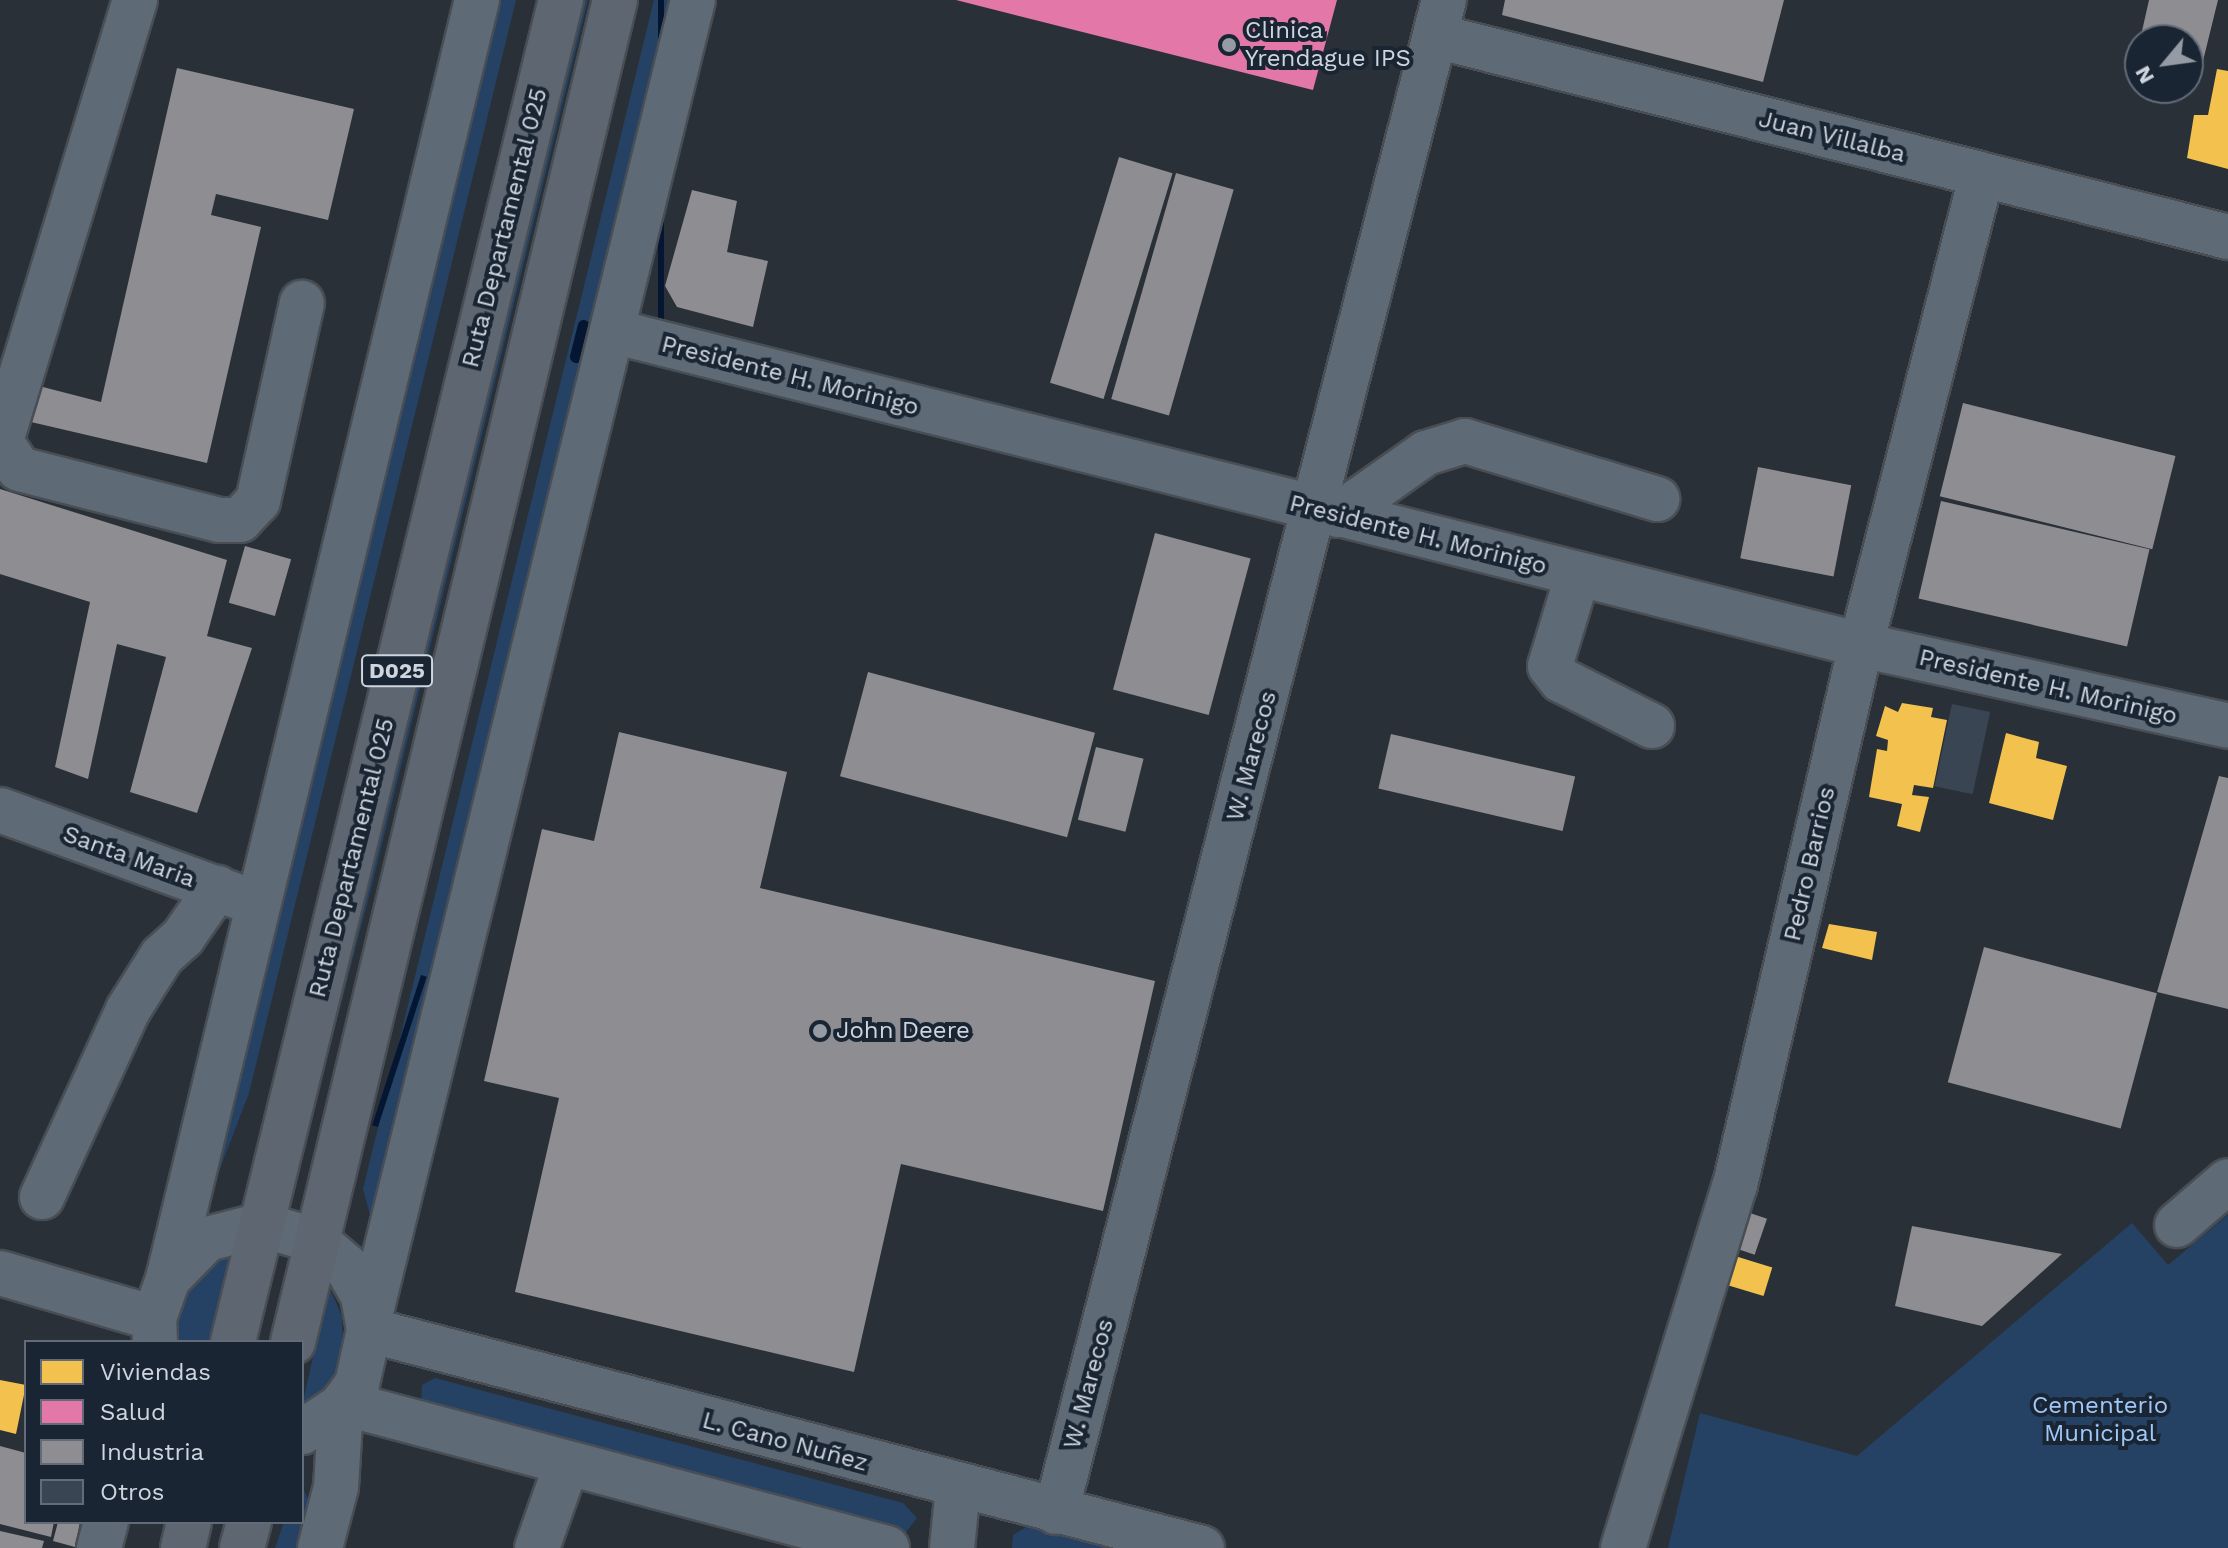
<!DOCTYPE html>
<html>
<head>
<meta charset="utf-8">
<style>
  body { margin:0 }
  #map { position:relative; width:2228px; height:1548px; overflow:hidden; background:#2a3037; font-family:"Work Sans",sans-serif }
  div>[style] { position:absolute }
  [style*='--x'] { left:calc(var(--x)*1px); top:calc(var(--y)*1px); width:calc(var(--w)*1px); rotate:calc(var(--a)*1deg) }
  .green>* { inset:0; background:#254265 }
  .water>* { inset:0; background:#041631; transform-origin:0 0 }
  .homes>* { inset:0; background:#f2c14e; transform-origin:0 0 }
  .health>* { inset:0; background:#e377a8 }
  .industry>* { inset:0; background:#8d8d92; transform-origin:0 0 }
  .stream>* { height:12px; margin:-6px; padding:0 6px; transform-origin:6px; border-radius:6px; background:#041631 }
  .building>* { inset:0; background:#394552; transform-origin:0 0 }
  .roads { filter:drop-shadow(2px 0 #484e54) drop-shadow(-2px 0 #484e54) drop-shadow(0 2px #484e54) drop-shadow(0 -2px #484e54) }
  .minor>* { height:44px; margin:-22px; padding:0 22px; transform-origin:22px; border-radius:22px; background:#5f6a77 }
  .highway>* { height:44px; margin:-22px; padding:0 22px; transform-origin:22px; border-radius:22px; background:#5d6671 }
  .dots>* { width:22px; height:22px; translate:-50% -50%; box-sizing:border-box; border:4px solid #1a2533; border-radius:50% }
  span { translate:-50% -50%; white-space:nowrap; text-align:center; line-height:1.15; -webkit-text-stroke:8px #1a2533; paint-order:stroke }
  .shield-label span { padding:2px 6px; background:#1a2533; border:2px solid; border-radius:6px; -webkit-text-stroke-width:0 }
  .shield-label { font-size:22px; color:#ced5de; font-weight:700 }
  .poi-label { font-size:24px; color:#ced5de }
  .left { translate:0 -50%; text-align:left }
  .street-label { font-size:24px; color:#ced5de }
  .park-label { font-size:24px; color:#9fc7f9 }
  .legend { position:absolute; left:24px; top:1340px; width:280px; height:184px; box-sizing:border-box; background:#1a2533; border:2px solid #626b77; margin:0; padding:10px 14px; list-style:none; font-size:24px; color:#ced5de }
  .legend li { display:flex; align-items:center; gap:16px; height:40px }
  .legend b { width:40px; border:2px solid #626b77 }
  .north { position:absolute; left:2124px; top:24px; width:80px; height:80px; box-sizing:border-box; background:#1a2533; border:2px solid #626b77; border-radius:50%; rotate:241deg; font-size:22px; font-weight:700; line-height:32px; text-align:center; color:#ced5de }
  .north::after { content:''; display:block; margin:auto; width:28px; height:36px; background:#959ba4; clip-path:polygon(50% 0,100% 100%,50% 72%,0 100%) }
</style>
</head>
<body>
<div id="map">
  <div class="green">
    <div style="clip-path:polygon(500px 0,516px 0,249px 1093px,218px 1174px,214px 1170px)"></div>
    <div style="clip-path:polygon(583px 0,588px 0,372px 885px,286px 1215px)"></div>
    <div style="clip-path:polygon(654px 0,675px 0,371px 1219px,363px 1189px)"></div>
    <div style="clip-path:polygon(2228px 1215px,2228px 1548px,1668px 1548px,1700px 1413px,1857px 1456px,2132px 1223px,2168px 1265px)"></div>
    <div style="clip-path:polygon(232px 1254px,211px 1342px,176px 1342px,179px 1312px,190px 1285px,211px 1264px)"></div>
    <div style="clip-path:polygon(329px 1286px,342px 1317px,343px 1343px,337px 1369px,322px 1391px,302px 1406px)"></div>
    <div style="clip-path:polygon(435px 1378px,903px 1503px,917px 1518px,906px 1532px,896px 1533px,421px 1402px,422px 1385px)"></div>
    <div style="clip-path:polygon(302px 1486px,309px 1501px,299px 1548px,275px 1548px,284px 1522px,302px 1522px)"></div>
    <div style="clip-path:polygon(1026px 1527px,1108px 1548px,1012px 1548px,1013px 1535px)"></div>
  </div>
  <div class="water">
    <div style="left:658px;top:0;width:6px;height:350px"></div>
    <div style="left:421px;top:975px;width:6px;height:158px;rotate:18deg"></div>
  </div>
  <div class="homes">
    <div style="clip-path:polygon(2217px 69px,2228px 71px,2228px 169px,2187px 158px,2194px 115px,2208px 115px)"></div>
    <div style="clip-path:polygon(1902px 703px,1933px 708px,1931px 717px,1947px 720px,1933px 788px,1914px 785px,1912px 795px,1929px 797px,1920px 832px,1897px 826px,1902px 804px,1869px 797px,1877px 749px,1887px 751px,1888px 740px,1876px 736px,1885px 706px,1898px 712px)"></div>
    <div style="clip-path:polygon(2006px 733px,2039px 742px,2036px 758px,2067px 766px,2053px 820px,1989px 803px)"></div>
    <div style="clip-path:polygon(1829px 924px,1877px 932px,1872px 960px,1822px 948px)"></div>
    <div style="left:1735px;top:1256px;width:39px;height:30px;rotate:17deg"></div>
    <div style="clip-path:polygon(0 1380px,26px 1385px,16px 1434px,0 1430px)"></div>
  </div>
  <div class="health">
    <div style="clip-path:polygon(956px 0,1337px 0,1313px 90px)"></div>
  </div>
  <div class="industry">
    <div style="clip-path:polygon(1505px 0,1784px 0,1763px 82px,1502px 15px)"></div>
    <div style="clip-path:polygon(2149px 0,2218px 0,2201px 69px,2188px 65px,2188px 40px,2140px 40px)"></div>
    <div style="clip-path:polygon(177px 68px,354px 109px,328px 220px,216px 194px,211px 215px,261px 227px,207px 463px,31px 422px,39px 386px,101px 402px)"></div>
    <div style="left:1119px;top:157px;width:56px;height:236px;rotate:17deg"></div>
    <div style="left:1176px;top:173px;width:60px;height:235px;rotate:16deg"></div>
    <div style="clip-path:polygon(692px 190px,737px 201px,727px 252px,768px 261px,753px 327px,677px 307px,665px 286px)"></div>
    <div style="left:1963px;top:403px;width:219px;height:96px;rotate:14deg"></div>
    <div style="left:1758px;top:467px;width:95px;height:93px;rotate:11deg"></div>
    <div style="clip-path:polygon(0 489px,227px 560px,207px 636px,252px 648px,197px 813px,130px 792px,166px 657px,117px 644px,88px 779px,55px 767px,90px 602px,0 574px)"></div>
    <div style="left:1941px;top:501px;width:214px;height:100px;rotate:13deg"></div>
    <div style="left:1155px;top:533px;width:99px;height:162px;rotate:15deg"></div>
    <div style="left:245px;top:546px;width:48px;height:59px;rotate:16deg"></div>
    <div style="left:868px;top:672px;width:235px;height:108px;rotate:15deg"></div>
    <div style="clip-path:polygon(619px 732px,787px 772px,760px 888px,1155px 981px,1103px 1211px,901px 1164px,854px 1372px,515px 1292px,559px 1098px,484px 1081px,542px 829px,594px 841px)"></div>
    <div style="left:1391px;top:734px;width:189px;height:56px;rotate:13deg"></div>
    <div style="left:1096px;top:747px;width:49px;height:75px;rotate:14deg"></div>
    <div style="clip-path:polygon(2219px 776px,2228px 778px,2228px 1009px,2157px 992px)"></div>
    <div style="left:1984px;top:947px;width:179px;height:140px;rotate:15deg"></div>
    <div style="left:1750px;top:1213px;width:18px;height:38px;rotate:19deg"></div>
    <div style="clip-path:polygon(1912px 1226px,2062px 1254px,1982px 1326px,1895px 1306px)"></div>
    <div style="clip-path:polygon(0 1446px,26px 1453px,26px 1522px,54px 1522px,51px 1537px,0 1524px)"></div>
    <div style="clip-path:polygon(58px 1522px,80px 1522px,75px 1547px,53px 1541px)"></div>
    <div style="clip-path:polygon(0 1531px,44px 1541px,42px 1548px,0 1548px)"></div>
  </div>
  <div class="stream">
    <div style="--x:576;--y:357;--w:32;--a:-76"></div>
  </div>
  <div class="building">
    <div style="left:1952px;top:704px;width:39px;height:84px;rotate:12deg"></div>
  </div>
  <div class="roads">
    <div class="minor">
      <div style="--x:135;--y:0;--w:462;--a:106.9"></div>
      <div style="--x:1;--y:442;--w:32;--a:56"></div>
      <div style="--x:19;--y:469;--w:206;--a:14.3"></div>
      <div style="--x:219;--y:520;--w:21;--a:0"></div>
      <div style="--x:240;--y:520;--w:26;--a:-47"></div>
      <div style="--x:258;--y:501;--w:203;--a:-77.5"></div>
      <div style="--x:1436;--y:36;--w:817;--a:14.24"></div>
      <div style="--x:612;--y:331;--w:1288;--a:14.11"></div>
      <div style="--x:1861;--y:645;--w:376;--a:12.4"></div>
      <div style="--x:1338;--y:515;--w:108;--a:-35.2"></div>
      <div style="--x:1426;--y:453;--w:41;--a:-17.1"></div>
      <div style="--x:1465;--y:441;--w:201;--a:16.8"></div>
      <div style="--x:1578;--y:574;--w:96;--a:106.9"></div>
      <div style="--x:1550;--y:666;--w:18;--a:52"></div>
      <div style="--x:1561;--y:680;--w:102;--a:26.8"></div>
      <div style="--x:0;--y:810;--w:258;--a:20"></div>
      <div style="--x:42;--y:1197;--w:206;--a:-65.3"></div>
      <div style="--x:128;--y:1010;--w:64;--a:-57.8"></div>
      <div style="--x:162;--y:956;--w:28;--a:-42"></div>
      <div style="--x:183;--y:937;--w:60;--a:-55.2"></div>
      <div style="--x:2177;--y:1225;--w:67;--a:-40.8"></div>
      <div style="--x:0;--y:1273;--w:160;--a:16.3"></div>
      <div style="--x:168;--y:1279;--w:1316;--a:-76.42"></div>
      <div style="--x:368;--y:1324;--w:1363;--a:-76.21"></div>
      <div style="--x:369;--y:1330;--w:861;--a:14.67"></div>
      <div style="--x:155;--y:1342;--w:24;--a:-92"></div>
      <div style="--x:154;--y:1318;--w:41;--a:-70.3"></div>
      <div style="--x:168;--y:1279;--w:56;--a:-45.7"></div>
      <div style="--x:207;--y:1239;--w:57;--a:-14.3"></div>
      <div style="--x:262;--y:1225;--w:57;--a:16.2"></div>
      <div style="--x:317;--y:1241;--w:38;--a:41"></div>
      <div style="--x:346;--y:1266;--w:34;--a:60"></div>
      <div style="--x:363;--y:1296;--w:35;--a:80"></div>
      <div style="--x:369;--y:1330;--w:55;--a:102.5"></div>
      <div style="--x:357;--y:1384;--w:27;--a:126"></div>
      <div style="--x:341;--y:1406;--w:47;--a:146.3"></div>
      <div style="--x:343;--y:1403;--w:563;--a:14.92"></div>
      <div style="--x:1056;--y:1512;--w:1561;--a:-75.61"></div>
      <div style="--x:99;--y:1548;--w:27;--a:-75"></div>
      <div style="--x:320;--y:1548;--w:63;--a:-75.3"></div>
      <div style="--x:336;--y:1487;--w:81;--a:-86.5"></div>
      <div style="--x:537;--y:1548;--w:90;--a:-70.6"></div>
      <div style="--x:952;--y:1548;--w:60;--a:-84.3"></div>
      <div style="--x:1623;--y:1548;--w:380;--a:-72.9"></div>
      <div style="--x:1735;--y:1185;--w:555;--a:-76.87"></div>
      <div style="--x:1861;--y:645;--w:485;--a:-75.6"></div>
    </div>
    <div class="highway">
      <div style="--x:233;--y:1342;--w:1382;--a:-76.27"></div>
      <div style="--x:293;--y:1342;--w:1380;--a:-76.51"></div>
      <div style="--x:183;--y:1548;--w:27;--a:-77"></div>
      <div style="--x:242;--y:1548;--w:27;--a:-75"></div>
    </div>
  </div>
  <div class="dots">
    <div style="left:1229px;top:45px;background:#959ba4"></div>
    <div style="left:820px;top:1031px;background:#959ba4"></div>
  </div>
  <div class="shield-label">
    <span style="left:397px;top:671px">D025</span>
  </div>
  <div class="poi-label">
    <span class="left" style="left:1245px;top:45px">Clinica<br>Yrendague IPS</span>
    <span class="left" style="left:836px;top:1031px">John Deere</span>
  </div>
  <div class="street-label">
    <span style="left:1832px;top:137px;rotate:14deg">Juan Villalba</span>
    <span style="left:505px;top:228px;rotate:-76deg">Ruta Departamental 025</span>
    <span style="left:790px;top:376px;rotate:14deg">Presidente H. Morinigo</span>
    <span style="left:1418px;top:535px;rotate:14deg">Presidente H. Morinigo</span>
    <span style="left:2048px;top:687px;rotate:13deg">Presidente H. Morinigo</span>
    <span style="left:1252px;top:756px;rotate:-75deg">W. Marecos</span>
    <span style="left:129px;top:857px;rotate:20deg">Santa Maria</span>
    <span style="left:352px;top:858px;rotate:-76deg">Ruta Departamental 025</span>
    <span style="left:1810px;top:864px;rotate:-77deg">Pedro Barrios</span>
    <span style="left:1089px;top:1384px;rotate:-75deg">W. Marecos</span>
    <span style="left:785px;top:1442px;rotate:15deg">L. Cano Nuñez</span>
  </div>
  <div class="park-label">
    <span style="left:2100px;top:1420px">Cementerio<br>Municipal</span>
  </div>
  <ul class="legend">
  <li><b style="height:22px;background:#f2c14e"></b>Viviendas</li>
  <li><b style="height:22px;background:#e377a8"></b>Salud</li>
  <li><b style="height:22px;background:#8d8d92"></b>Industria</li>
  <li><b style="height:22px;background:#394552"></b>Otros</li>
  </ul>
  <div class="north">N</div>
</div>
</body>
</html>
